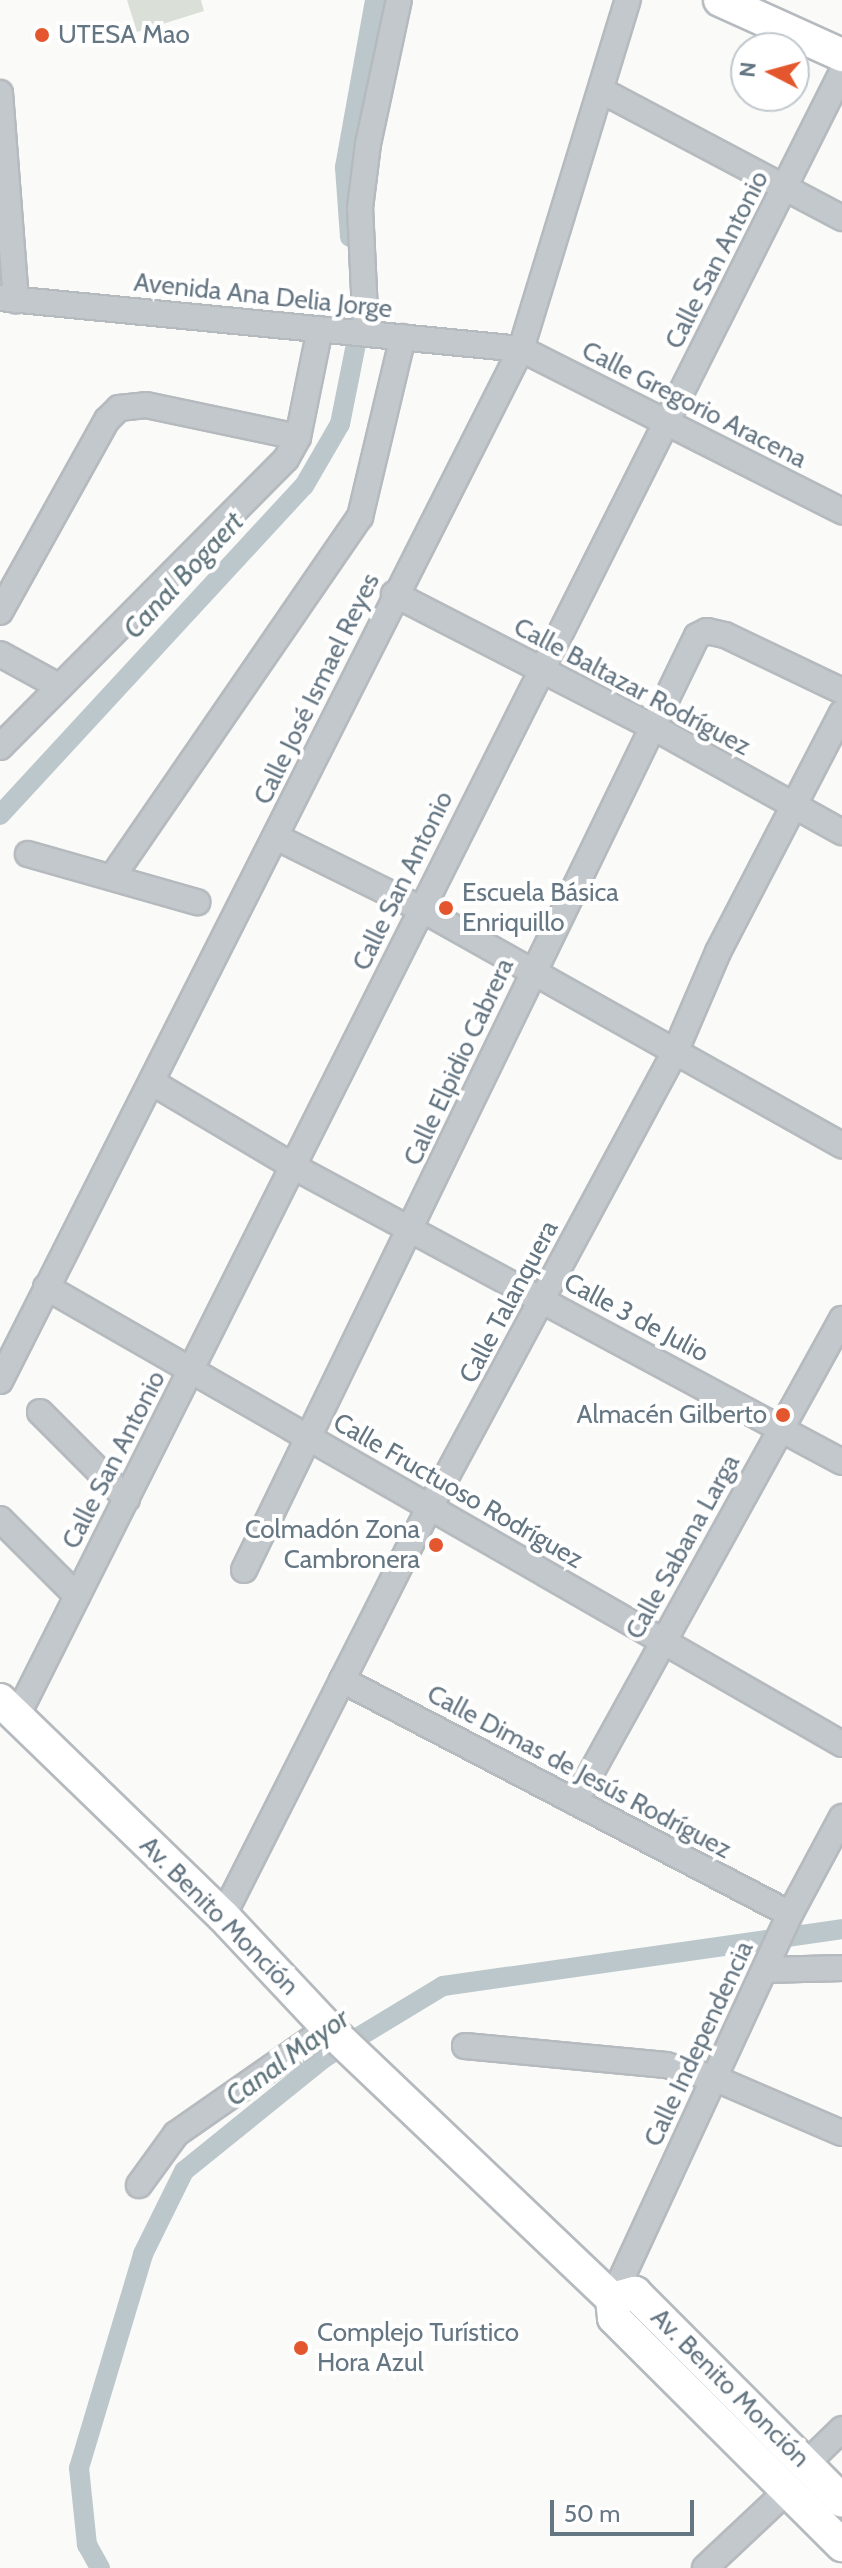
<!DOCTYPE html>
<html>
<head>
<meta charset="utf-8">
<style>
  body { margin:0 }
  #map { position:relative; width:842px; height:2568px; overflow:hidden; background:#fafaf8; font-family:Cabin,sans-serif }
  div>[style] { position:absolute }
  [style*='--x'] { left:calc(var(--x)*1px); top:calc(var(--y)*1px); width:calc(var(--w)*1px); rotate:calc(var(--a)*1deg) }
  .green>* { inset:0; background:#dadfd7 }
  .canal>* { height:20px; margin:-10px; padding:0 10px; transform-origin:10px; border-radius:10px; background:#bbc7cb }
  .roads { filter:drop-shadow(2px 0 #b5babe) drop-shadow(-2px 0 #b5babe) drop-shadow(0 2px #b5babe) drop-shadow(0 -2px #b5babe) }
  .minor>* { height:24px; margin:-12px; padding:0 12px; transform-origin:12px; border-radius:12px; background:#c3c8cc }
  .major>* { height:32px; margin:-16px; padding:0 16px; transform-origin:16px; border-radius:16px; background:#fff }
  .dots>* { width:22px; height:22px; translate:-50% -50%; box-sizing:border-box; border:4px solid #fff; border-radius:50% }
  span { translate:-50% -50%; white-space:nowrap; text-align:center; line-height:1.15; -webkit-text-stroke:8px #fff; paint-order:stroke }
  .poi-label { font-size:26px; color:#657683 }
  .left { translate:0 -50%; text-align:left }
  .right { translate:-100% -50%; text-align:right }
  .street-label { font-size:26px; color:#657683 }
  .water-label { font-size:28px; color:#60757c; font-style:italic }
  .north { position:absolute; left:730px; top:32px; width:80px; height:80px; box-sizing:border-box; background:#fff; border:2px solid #c1c8cd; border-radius:50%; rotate:276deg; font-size:22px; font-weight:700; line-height:32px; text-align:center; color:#657683 }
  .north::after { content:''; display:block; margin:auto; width:28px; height:36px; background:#e4572e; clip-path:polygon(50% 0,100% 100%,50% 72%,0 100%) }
  .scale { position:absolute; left:550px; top:2500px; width:144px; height:36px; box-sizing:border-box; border:4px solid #657683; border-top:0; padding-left:10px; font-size:24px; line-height:28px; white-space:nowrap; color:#657683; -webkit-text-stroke:6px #fff; paint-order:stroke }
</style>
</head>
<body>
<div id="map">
  <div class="green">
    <div style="clip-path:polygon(127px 0,201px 0,204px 11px,137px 32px)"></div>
  </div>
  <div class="canal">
    <div style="--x:350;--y:237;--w:70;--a:-94.1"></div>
    <div style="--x:345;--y:167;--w:170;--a:-79.8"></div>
    <div style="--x:0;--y:815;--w:448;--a:-47.3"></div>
    <div style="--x:304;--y:486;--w:72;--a:-59.9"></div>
    <div style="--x:340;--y:424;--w:82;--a:-78.7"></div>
    <div style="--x:100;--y:2568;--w:26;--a:-119"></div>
    <div style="--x:87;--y:2545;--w:77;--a:-95.9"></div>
    <div style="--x:79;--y:2468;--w:223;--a:-73.3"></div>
    <div style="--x:143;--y:2254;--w:93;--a:-63.7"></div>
    <div style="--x:184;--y:2171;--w:180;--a:-38.9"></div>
    <div style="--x:324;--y:2058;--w:139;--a:-31.2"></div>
    <div style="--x:443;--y:1986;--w:403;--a:-8.1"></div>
  </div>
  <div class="roads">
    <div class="minor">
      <div style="--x:604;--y:92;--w:269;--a:27.9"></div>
      <div style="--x:0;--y:93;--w:208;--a:85.6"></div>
      <div style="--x:0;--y:298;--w:523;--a:5.59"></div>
      <div style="--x:521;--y:349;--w:360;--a:26.8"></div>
      <div style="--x:366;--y:334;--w:126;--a:-92.7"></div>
      <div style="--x:360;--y:208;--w:64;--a:-82.9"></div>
      <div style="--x:368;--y:144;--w:147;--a:-77.9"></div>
      <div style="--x:394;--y:594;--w:293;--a:27.2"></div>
      <div style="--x:655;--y:728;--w:214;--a:29.1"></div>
      <div style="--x:0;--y:612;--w:220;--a:-60.9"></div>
      <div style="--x:107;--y:420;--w:17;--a:-45"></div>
      <div style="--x:119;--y:408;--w:27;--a:-6"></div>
      <div style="--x:146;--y:405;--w:155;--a:11.9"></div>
      <div style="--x:0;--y:654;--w:68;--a:28.8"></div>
      <div style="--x:0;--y:747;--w:406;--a:-45.2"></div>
      <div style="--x:286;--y:459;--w:25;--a:-61"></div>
      <div style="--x:298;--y:437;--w:110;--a:-78.5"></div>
      <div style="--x:276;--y:837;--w:162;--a:26.4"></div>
      <div style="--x:421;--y:909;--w:483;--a:29.3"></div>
      <div style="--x:28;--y:854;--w:176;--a:15.9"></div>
      <div style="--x:113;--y:876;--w:436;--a:-55.5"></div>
      <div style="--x:360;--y:517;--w:185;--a:-76.6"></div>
      <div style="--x:153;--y:1083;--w:166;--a:30.7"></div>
      <div style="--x:296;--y:1168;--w:620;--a:28.3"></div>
      <div style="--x:46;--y:1287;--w:918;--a:29.86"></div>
      <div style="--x:0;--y:1381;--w:1156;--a:-63.21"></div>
      <div style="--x:521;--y:349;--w:365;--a:-73"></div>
      <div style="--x:40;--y:1412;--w:123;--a:45"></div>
      <div style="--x:0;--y:1519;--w:109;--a:45"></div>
      <div style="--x:244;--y:1570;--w:1038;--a:-64.13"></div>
      <div style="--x:697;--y:636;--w:11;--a:-27"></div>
      <div style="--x:707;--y:631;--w:18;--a:13"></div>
      <div style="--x:725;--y:635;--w:130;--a:25.6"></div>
      <div style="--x:342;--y:1680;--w:505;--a:27.58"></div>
      <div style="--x:17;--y:1716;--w:1839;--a:-63.35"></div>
      <div style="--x:575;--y:1802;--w:552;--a:-61.07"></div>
      <div style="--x:223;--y:1916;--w:458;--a:-63.2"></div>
      <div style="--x:430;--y:1507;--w:519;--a:-61.71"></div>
      <div style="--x:676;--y:1050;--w:107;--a:-66.8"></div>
      <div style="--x:718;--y:952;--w:269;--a:-62.6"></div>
      <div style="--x:765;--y:1970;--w:77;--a:-1.5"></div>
      <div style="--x:465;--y:2046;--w:202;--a:5.4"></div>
      <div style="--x:666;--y:2065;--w:50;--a:15.2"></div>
      <div style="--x:714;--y:2078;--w:139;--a:23.3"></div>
      <div style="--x:139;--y:2185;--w:63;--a:-54"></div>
      <div style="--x:176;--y:2134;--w:185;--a:-34.9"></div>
      <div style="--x:612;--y:2299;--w:424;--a:-65.2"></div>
      <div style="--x:790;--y:1914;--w:110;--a:-61.8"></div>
      <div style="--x:806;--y:2464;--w:50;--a:-44.2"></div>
      <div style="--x:705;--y:2568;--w:112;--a:-43.2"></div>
    </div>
    <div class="major">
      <div style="--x:720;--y:0;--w:134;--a:24.3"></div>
      <div style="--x:0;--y:1700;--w:310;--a:44.1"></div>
      <div style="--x:223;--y:1916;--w:159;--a:46.8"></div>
      <div style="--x:332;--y:2032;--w:387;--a:43.6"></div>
      <div style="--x:612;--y:2299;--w:19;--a:84"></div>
      <div style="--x:614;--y:2318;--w:322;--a:44.9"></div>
      <div style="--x:612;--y:2299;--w:24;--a:-15"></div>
      <div style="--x:635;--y:2293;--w:293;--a:45.1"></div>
    </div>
  </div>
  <div class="dots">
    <div style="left:42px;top:35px;background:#e4572e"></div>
    <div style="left:446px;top:908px;background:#e4572e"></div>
    <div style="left:783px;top:1415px;background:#e4572e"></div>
    <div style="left:436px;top:1545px;background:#e4572e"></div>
    <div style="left:301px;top:2348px;background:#e4572e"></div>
  </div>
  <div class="poi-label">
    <span class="left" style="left:58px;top:35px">UTESA Mao</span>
    <span class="left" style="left:462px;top:908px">Escuela Básica<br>Enriquillo</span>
    <span class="right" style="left:767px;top:1415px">Almacén Gilberto</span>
    <span class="right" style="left:420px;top:1545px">Colmadón Zona<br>Cambronera</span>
    <span class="left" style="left:317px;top:2348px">Complejo Turístico<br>Hora Azul</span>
  </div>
  <div class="street-label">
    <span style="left:717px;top:260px;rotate:-63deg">Calle San Antonio</span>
    <span style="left:263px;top:296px;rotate:6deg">Avenida Ana Delia Jorge</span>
    <span style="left:694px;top:405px;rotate:27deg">Calle Gregorio Aracena</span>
    <span style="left:632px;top:687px;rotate:28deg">Calle Baltazar Rodríguez</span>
    <span style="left:317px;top:689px;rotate:-64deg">Calle José Ismael Reyes</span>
    <span style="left:403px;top:881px;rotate:-64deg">Calle San Antonio</span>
    <span style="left:459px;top:1062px;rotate:-65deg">Calle Elpidio Cabrera</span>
    <span style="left:509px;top:1302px;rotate:-62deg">Calle Talanquera</span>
    <span style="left:636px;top:1318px;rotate:28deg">Calle 3 de Julio</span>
    <span style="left:114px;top:1460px;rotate:-63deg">Calle San Antonio</span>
    <span style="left:458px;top:1491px;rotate:30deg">Calle Fructuoso Rodríguez</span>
    <span style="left:683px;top:1547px;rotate:-61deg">Calle Sabana Larga</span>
    <span style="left:579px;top:1772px;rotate:28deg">Calle Dimas de Jesús Rodríguez</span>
    <span style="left:219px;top:1916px;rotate:45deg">Av. Benito Monción</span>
    <span style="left:699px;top:2044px;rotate:-65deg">Calle Independencia</span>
    <span style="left:730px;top:2388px;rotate:45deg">Av. Benito Monción</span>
  </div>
  <div class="water-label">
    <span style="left:183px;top:575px;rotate:-47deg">Canal Bogaert</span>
    <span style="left:287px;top:2057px;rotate:-36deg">Canal Mayor</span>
  </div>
  <div class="north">N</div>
  <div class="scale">50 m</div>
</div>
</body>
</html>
